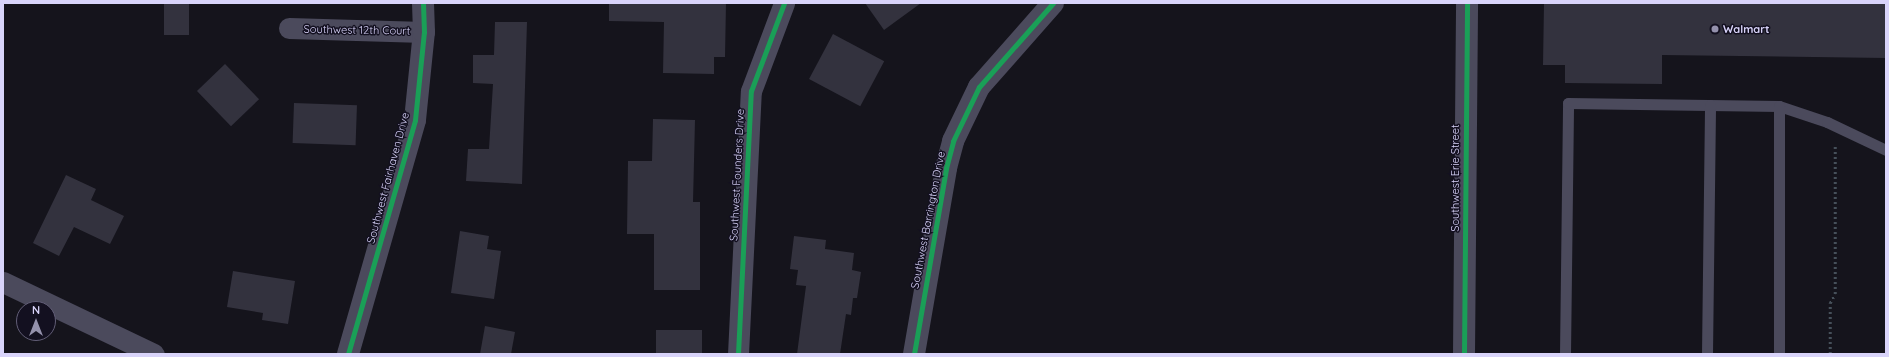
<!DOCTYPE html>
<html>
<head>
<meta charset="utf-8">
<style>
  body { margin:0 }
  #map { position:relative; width:1889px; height:357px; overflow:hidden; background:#15141c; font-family:Quicksand,sans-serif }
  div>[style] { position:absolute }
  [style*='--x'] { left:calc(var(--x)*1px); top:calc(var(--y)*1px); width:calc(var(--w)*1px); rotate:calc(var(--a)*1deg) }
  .building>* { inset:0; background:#33323e; transform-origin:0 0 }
  .path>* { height:2.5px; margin-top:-1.25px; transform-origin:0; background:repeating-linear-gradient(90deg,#46505a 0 2px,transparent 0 5px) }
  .service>* { height:11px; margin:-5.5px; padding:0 5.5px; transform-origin:5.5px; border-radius:5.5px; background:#4b4a5c }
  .minor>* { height:21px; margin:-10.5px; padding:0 10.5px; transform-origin:10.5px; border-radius:10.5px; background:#4b4a5c }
  .tertiary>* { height:22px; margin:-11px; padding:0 11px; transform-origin:11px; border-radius:11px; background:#4b4a5c }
  .cycleway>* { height:5px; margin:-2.5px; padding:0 2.5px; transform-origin:2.5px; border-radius:2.5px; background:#1a9f57 }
  .dots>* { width:11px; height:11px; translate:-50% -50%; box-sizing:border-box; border:2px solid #131020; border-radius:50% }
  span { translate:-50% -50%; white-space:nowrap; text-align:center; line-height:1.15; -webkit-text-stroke:3px #131020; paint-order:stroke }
  .poi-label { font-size:11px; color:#d9d4fa; font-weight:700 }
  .left { translate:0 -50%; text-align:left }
  .street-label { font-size:11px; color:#d9d4fa }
  .frame { position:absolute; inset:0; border:4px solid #d9d4fa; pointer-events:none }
  .north { position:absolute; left:16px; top:301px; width:40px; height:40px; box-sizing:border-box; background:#131020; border:1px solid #625e77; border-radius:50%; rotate:0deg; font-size:11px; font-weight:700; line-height:16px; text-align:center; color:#d9d4fa }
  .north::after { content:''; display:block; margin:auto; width:14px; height:18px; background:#9491ac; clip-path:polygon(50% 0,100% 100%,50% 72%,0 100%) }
</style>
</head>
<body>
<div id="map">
  <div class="building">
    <div style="left:164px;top:3px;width:25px;height:32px"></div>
    <div style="clip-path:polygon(609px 3px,726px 3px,725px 57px,714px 57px,714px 74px,663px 73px,664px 22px,609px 21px)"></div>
    <div style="clip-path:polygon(865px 3px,921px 3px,884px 30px)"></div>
    <div style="clip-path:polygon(1544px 3px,1886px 3px,1886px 58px,1662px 55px,1662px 84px,1565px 83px,1565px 65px,1543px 65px)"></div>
    <div style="clip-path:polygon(495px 22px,527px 22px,522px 184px,466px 181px,468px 149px,489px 149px,493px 84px,473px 83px,473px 55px,494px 55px)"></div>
    <div style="left:833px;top:34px;width:58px;height:51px;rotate:28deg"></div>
    <div style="left:225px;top:64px;width:49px;height:39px;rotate:46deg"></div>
    <div style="left:294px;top:103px;width:63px;height:40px;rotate:2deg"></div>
    <div style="clip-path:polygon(653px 119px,695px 120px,693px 202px,700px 202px,700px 290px,654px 290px,654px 234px,627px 234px,628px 161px,652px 161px)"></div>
    <div style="clip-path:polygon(66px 175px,96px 189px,91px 200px,124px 216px,110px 244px,74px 227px,59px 256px,33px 243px)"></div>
    <div style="clip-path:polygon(460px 231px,489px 236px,487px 249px,501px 251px,494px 299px,451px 293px)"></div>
    <div style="clip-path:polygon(794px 236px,826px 240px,825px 249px,854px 253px,852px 270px,861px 272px,857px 298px,853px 298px,851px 315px,846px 314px,840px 354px,797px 354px,806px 286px,796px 285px,798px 270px,790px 269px)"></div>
    <div style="clip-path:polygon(233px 271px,295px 281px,288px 324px,262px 320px,263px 313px,227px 307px)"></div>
    <div style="clip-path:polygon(485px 326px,515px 332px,511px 354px,480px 354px)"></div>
    <div style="left:656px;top:330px;width:46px;height:24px"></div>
  </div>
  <div class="path">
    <div style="--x:1830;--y:354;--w:51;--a:-90"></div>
    <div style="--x:1830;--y:303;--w:10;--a:-61"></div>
    <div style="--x:1835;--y:294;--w:148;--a:-90"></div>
  </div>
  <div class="service">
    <div style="--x:1565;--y:354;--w:251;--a:-89.3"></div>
    <div style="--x:1568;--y:103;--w:211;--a:0.8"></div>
    <div style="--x:1779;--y:106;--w:51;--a:18.4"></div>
    <div style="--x:1827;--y:122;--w:65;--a:25.4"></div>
    <div style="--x:1707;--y:354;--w:249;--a:-89.3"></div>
    <div style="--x:1779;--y:354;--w:248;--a:-90"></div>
  </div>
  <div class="minor">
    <div style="--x:289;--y:28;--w:135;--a:1.7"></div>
    <div style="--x:3;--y:282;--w:167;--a:25.5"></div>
    <div style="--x:738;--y:354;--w:263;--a:-87.2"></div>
    <div style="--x:751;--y:91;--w:94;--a:-69.4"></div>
  </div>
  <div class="tertiary">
    <div style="--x:348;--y:354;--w:243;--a:-74"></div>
    <div style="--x:415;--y:120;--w:88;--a:-84.2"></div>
    <div style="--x:424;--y:32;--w:29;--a:-92"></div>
    <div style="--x:914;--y:354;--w:189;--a:-80.2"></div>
    <div style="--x:946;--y:168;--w:28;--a:-75"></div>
    <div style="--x:953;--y:141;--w:60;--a:-64.3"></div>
    <div style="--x:979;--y:87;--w:112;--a:-48.6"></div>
    <div style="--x:1464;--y:354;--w:351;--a:-89.5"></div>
  </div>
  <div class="cycleway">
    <div style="--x:348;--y:354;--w:243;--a:-74"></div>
    <div style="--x:415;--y:120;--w:88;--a:-84.2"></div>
    <div style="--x:424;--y:32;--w:29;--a:-92"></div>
    <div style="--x:738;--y:354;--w:263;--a:-87.2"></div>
    <div style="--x:751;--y:91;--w:94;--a:-69.4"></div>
    <div style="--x:914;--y:354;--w:189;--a:-80.2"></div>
    <div style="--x:946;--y:168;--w:28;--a:-75"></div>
    <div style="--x:953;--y:141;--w:60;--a:-64.3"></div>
    <div style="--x:979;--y:87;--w:112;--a:-48.6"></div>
    <div style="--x:1464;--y:354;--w:351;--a:-89.5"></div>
  </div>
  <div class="dots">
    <div style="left:1715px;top:29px;background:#9491ac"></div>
  </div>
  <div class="poi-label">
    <span class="left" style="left:1723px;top:29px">Walmart</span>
  </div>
  <div class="street-label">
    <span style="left:357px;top:30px;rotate:1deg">Southwest 12th Court</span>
    <span style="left:737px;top:175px;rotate:-87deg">Southwest Founders Drive</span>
    <span style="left:388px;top:178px;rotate:-75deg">Southwest Fairhaven Drive</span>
    <span style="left:1455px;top:178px;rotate:-90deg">Southwest Erie Street</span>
    <span style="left:928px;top:220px;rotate:-79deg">Southwest Barrington Drive</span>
  </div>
  <div class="frame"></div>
  <div class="north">N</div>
</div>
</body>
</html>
